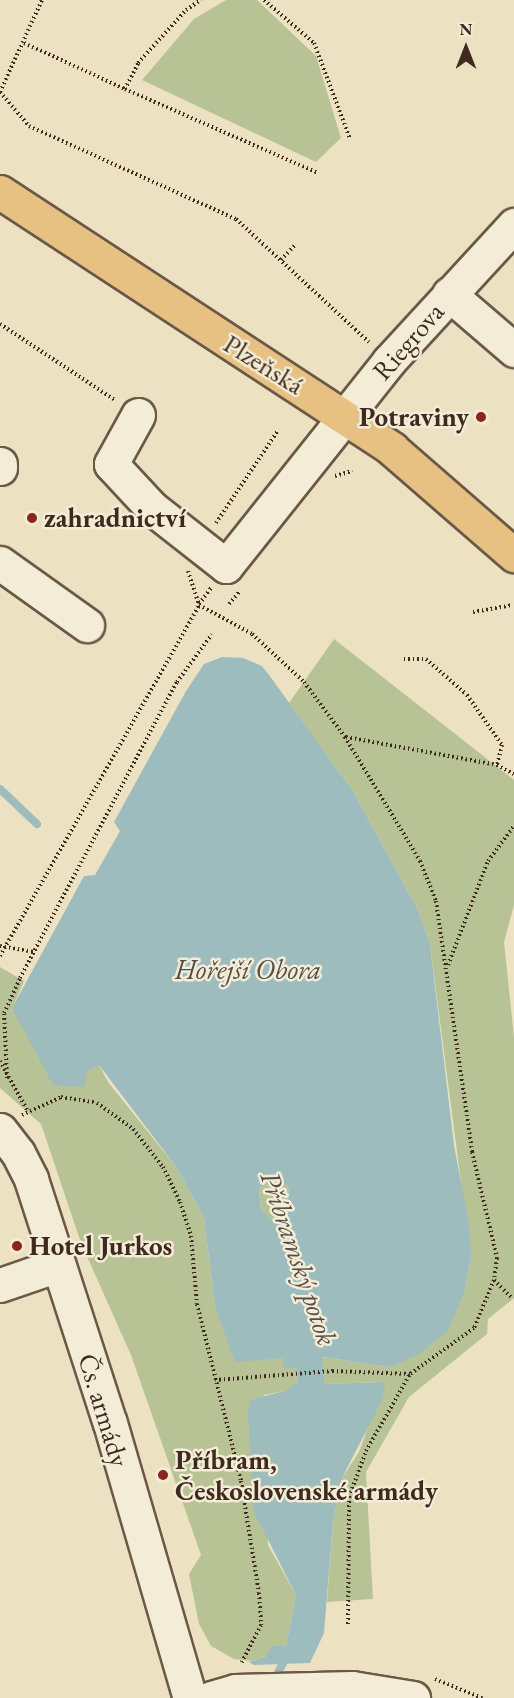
<!DOCTYPE html>
<html>
<head>
<meta charset="utf-8">
<style>
  body { margin:0 }
  #map { position:relative; width:514px; height:1698px; overflow:hidden; background:#ece2c2; font-family:"EB Garamond",serif }
  div>[style] { position:absolute }
  [style*='--x'] { left:calc(var(--x)*1px); top:calc(var(--y)*1px); width:calc(var(--w)*1px); rotate:calc(var(--a)*1deg) }
  .green>* { inset:0; background:#b7c394 }
  .water>* { inset:0; background:#9cbcbd }
  .stream>* { height:8px; margin:-4px; padding:0 4px; transform-origin:4px; border-radius:4px; background:#9cbcbd }
  .path>* { height:4px; margin-top:-2px; transform-origin:0; background:repeating-linear-gradient(90deg,#402a1f 0 1.5px,transparent 0 4.5px) }
  .roads { filter:drop-shadow(2px 0 #6b5848) drop-shadow(-2px 0 #6b5848) drop-shadow(0 2px #6b5848) drop-shadow(0 -2px #6b5848) }
  .minor>* { height:33px; margin:-16.5px; padding:0 16.5px; transform-origin:16.5px; border-radius:16.5px; background:#f3ecd7 }
  .major>* { height:33px; margin:-16.5px; padding:0 16.5px; transform-origin:16.5px; border-radius:16.5px; background:#e6c181 }
  .dots>* { width:16px; height:16px; translate:-50% -50%; box-sizing:border-box; border:3px solid #f3ecd7; border-radius:50% }
  span { translate:-50% -50%; white-space:nowrap; text-align:center; line-height:1.15; -webkit-text-stroke:5px #f3ecd7; paint-order:stroke }
  .street-label { font-size:27px; color:#402a1f }
  .poi-label { font-size:27px; color:#402a1f; font-weight:700 }
  .right { translate:-100% -50%; text-align:right }
  .left { translate:0 -50%; text-align:left }
  .water-label { font-size:28px; color:#574e46; font-style:italic }
  .north { position:absolute; left:436px; top:18px; width:60px; height:60px; -webkit-text-stroke:4px #f3ecd7; paint-order:stroke; rotate:0deg; font-size:16px; font-weight:700; line-height:24px; text-align:center; color:#402a1f }
  .north::after { content:''; display:block; margin:auto; width:21px; height:27px; background:#402a1f; clip-path:polygon(50% 0,100% 100%,50% 72%,0 100%) }
</style>
</head>
<body>
<div id="map">
  <div class="green">
    <div style="clip-path:polygon(226px 0,257px 0,316px 56px,341px 138px,316px 162px,142px 80px,194px 19px)"></div>
    <div style="clip-path:polygon(334px 639px,514px 780px,514px 905px,504px 942px,514px 1037px,514px 1298px,488px 1319px,487px 1334px,409px 1397px,366px 1472px,373px 1599px,327px 1602px,333px 1522px,342px 1478px,359px 1452px,384px 1382px,323px 1384px,322px 1357px,390px 1367px,464px 1292px,471px 1259px,430px 945px,419px 912px,353px 791px,289px 703px)"></div>
    <div style="clip-path:polygon(0 967px,24px 981px,12px 1009px,87px 1071px,99px 1065px,108px 1082px,177px 1168px,204px 1218px,215px 1306px,297px 1368px,298px 1382px,288px 1390px,264px 1395px,268px 1545px,296px 1595px,286px 1646px,267px 1656px,251px 1661px,234px 1659px,211px 1646px,199px 1624px,189px 1574px,201px 1555px,131px 1355px,81px 1243px,41px 1124px,0 1088px)"></div>
    <div style="clip-path:polygon(276px 1173px,289px 1189px,286px 1218px,273px 1222px,261px 1209px,259px 1189px)"></div>
  </div>
  <div class="water">
    <div style="clip-path:polygon(evenodd,222px 657px,243px 658px,262px 666px,269px 675px,353px 791px,419px 912px,430px 945px,454px 1145px,469px 1225px,471px 1259px,464px 1292px,448px 1331px,419px 1354px,390px 1367px,322px 1357px,324px 1384px,385px 1382px,382px 1400px,342px 1478px,333px 1522px,324px 1633px,310px 1663px,254px 1665px,249px 1662px,267px 1656px,271px 1646px,286px 1646px,296px 1595px,254px 1512px,248px 1412px,250px 1400px,287px 1390px,298px 1382px,297px 1368px,284px 1369px,283px 1358px,235px 1362px,215px 1306px,204px 1218px,177px 1168px,99px 1065px,87px 1071px,84px 1087px,53px 1085px,12px 1008px,84px 876px,95px 875px,120px 831px,114px 822px,186px 691px,204px 664px,222px 657px,276px 1173px,289px 1189px,286px 1218px,274px 1222px,261px 1209px,259px 1189px,276px 1173px)"></div>
  </div>
  <div class="stream">
    <div style="--x:0;--y:789;--w:51;--a:43.4"></div>
    <div style="--x:273;--y:1682;--w:30;--a:-62"></div>
  </div>
  <div class="path">
    <div style="--x:264;--y:0;--w:66;--a:40.7"></div>
    <div style="--x:314;--y:43;--w:103;--a:69.4"></div>
    <div style="--x:24;--y:43;--w:111;--a:24.5"></div>
    <div style="--x:125;--y:89;--w:29;--a:-63"></div>
    <div style="--x:138;--y:63;--w:72;--a:-47.8"></div>
    <div style="--x:186;--y:10;--w:18;--a:-34"></div>
    <div style="--x:125;--y:89;--w:210;--a:23.5"></div>
    <div style="--x:0;--y:92;--w:45;--a:49.5"></div>
    <div style="--x:29;--y:126;--w:227;--a:24.2"></div>
    <div style="--x:236;--y:219;--w:181;--a:42.8"></div>
    <div style="--x:0;--y:92;--w:101;--a:-65.5"></div>
    <div style="--x:281;--y:260;--w:21;--a:-47"></div>
    <div style="--x:0;--y:324;--w:138;--a:33.5"></div>
    <div style="--x:335;--y:476;--w:18;--a:-16"></div>
    <div style="--x:216;--y:523;--w:110;--a:-56.2"></div>
    <div style="--x:188;--y:571;--w:36;--a:72"></div>
    <div style="--x:199;--y:604;--w:20;--a:-53"></div>
    <div style="--x:229;--y:604;--w:17;--a:-50"></div>
    <div style="--x:473;--y:612;--w:40;--a:-10"></div>
    <div style="--x:404;--y:659;--w:22;--a:0"></div>
    <div style="--x:426;--y:659;--w:55;--a:41.3"></div>
    <div style="--x:467;--y:695;--w:61;--a:55"></div>
    <div style="--x:502;--y:745;--w:21;--a:104"></div>
    <div style="--x:346;--y:737;--w:154;--a:10.5"></div>
    <div style="--x:497;--y:765;--w:19;--a:28"></div>
    <div style="--x:0;--y:946;--w:34;--a:10"></div>
    <div style="--x:0;--y:956;--w:403;--a:-60.4"></div>
    <div style="--x:199;--y:605;--w:60;--a:28.7"></div>
    <div style="--x:252;--y:634;--w:71;--a:42.7"></div>
    <div style="--x:304;--y:682;--w:69;--a:53.3"></div>
    <div style="--x:345;--y:737;--w:145;--a:58.8"></div>
    <div style="--x:420;--y:861;--w:43;--a:68.2"></div>
    <div style="--x:436;--y:901;--w:254;--a:81.8"></div>
    <div style="--x:472;--y:1152;--w:109;--a:76.7"></div>
    <div style="--x:497;--y:1258;--w:22;--a:98"></div>
    <div style="--x:494;--y:1280;--w:52;--a:112.6"></div>
    <div style="--x:474;--y:1328;--w:79;--a:144.3"></div>
    <div style="--x:410;--y:1374;--w:77;--a:-177.8"></div>
    <div style="--x:333;--y:1371;--w:118;--a:175.6"></div>
    <div style="--x:448;--y:965;--w:111;--a:-69"></div>
    <div style="--x:488;--y:861;--w:44;--a:-53.4"></div>
    <div style="--x:0;--y:1061;--w:56;--a:61.1"></div>
    <div style="--x:7;--y:1078;--w:65;--a:-92.6"></div>
    <div style="--x:4;--y:1013;--w:38;--a:-65"></div>
    <div style="--x:20;--y:978;--w:335;--a:-62.1"></div>
    <div style="--x:177;--y:682;--w:59;--a:-53.9"></div>
    <div style="--x:22;--y:1115;--w:43;--a:-24.8"></div>
    <div style="--x:61;--y:1097;--w:36;--a:9"></div>
    <div style="--x:97;--y:1103;--w:44;--a:35.8"></div>
    <div style="--x:133;--y:1129;--w:48;--a:51.7"></div>
    <div style="--x:163;--y:1167;--w:39;--a:64"></div>
    <div style="--x:180;--y:1202;--w:36;--a:72"></div>
    <div style="--x:191;--y:1236;--w:68;--a:85"></div>
    <div style="--x:197;--y:1304;--w:182;--a:76"></div>
    <div style="--x:241;--y:1481;--w:113;--a:80.9"></div>
    <div style="--x:259;--y:1593;--w:32;--a:86"></div>
    <div style="--x:261;--y:1625;--w:42;--a:117.2"></div>
    <div style="--x:494;--y:1280;--w:27;--a:45"></div>
    <div style="--x:348;--y:1624;--w:127;--a:-89.5"></div>
    <div style="--x:349;--y:1497;--w:49;--a:-69.7"></div>
    <div style="--x:366;--y:1451;--w:89;--a:-60.3"></div>
    <div style="--x:435;--y:1679;--w:51;--a:22"></div>
  </div>
  <div class="roads">
    <div class="minor">
      <div style="--x:449;--y:294;--w:86;--a:40.7"></div>
      <div style="--x:138;--y:415;--w:56;--a:118.9"></div>
      <div style="--x:111;--y:464;--w:60;--a:47"></div>
      <div style="--x:152;--y:508;--w:94;--a:38.1"></div>
      <div style="--x:226;--y:566;--w:262;--a:-51.5"></div>
      <div style="--x:389;--y:361;--w:185;--a:-47.4"></div>
      <div style="--x:0;--y:464;--w:4;--a:90"></div>
      <div style="--x:0;--y:563;--w:107;--a:35.5"></div>
      <div style="--x:0;--y:1130;--w:29;--a:52"></div>
      <div style="--x:18;--y:1153;--w:29;--a:63"></div>
      <div style="--x:31;--y:1179;--w:256;--a:72.1"></div>
      <div style="--x:110;--y:1423;--w:286;--a:73.8"></div>
      <div style="--x:0;--y:1285;--w:61;--a:-19"></div>
      <div style="--x:211;--y:1698;--w:25;--a:-16"></div>
      <div style="--x:235;--y:1691;--w:117;--a:-1.5"></div>
      <div style="--x:352;--y:1688;--w:62;--a:9.3"></div>
    </div>
    <div class="major">
      <div style="--x:0;--y:192;--w:469;--a:33.2"></div>
      <div style="--x:392;--y:449;--w:162;--a:41"></div>
    </div>
  </div>
  <div class="dots">
    <div style="left:481px;top:417px;background:#8f2418"></div>
    <div style="left:32px;top:518px;background:#8f2418"></div>
    <div style="left:17px;top:1246px;background:#8f2418"></div>
    <div style="left:163px;top:1475px;background:#8f2418"></div>
  </div>
  <div class="street-label">
    <span style="left:408px;top:341px;rotate:-49deg">Riegrova</span>
    <span style="left:264px;top:364px;rotate:32deg">Plzeňská</span>
    <span style="left:104px;top:1410px;rotate:73deg">Čs. armády</span>
  </div>
  <div class="poi-label">
    <span class="right" style="left:469px;top:417px">Potraviny</span>
    <span class="left" style="left:44px;top:518px">zahradnictví</span>
    <span class="left" style="left:29px;top:1246px">Hotel Jurkos</span>
    <span class="left" style="left:175px;top:1475px">Příbram,<br>Československé armády</span>
  </div>
  <div class="water-label">
    <span style="left:248px;top:969px">Hořejší Obora</span>
    <span style="left:299px;top:1258px;rotate:71deg">Příbramský potok</span>
  </div>
  <div class="north">N</div>
</div>
</body>
</html>
